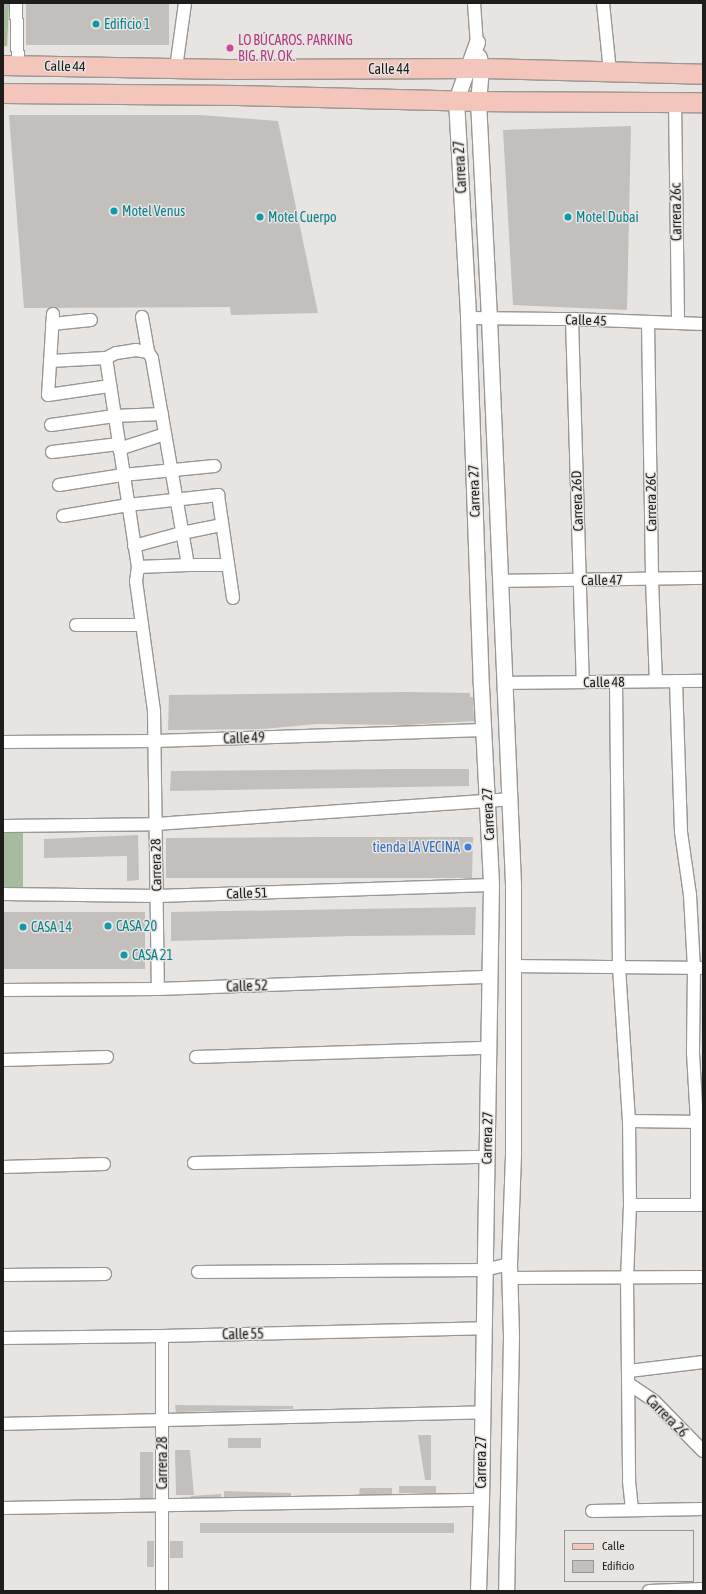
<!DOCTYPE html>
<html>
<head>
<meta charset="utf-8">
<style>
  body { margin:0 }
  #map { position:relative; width:706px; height:1594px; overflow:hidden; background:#e8e4e1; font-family:"Asap Condensed",sans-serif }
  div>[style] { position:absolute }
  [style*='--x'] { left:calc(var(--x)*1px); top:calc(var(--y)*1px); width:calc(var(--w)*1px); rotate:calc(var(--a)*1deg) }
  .commercial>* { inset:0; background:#e6d9c6 }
  .green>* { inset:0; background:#a7bc9e; transform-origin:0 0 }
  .building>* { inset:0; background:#c3bfbc; transform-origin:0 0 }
  .roads { filter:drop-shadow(1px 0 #999693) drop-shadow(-1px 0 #999693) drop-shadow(0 1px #999693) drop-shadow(0 -1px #999693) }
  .minor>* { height:12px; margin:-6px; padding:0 6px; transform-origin:6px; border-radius:6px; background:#fff }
  .tertiary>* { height:15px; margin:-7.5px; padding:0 7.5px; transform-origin:7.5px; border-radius:7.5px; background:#fff }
  .primary>* { height:19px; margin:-9.5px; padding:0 9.5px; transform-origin:9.5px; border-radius:9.5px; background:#f4c5bb }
  .dots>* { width:11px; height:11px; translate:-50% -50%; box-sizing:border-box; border:2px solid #e8e4e1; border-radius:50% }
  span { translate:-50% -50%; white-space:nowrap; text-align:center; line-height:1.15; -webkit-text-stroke:3px #e8e4e1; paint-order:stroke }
  .culture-label { font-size:14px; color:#0d838f }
  .left { translate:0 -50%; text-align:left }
  .hotel-label { font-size:14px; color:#b23c85 }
  .street-label { font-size:14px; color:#1f1d1c }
  .shop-label { font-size:14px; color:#366cbe }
  .right { translate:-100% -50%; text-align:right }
  .frame { position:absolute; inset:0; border:4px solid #1f1d1c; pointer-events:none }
  .legend { position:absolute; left:564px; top:1530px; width:130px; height:52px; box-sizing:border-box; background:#e8e4e1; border:1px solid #989492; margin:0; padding:5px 7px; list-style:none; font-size:12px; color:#1f1d1c }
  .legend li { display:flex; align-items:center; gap:8px; height:20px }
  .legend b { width:20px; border:1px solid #989492 }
</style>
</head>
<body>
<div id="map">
  <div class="commercial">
    <div style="clip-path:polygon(3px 3px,10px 3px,8px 47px,3px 47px)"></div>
  </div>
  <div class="green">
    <div style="clip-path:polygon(3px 3px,9px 3px,7px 46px,3px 46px)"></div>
    <div style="left:3px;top:826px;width:20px;height:68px"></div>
  </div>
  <div class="building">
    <div style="left:26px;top:3px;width:143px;height:42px"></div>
    <div style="clip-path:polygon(9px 115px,200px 115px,278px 121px,318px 313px,231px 315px,230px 307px,24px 308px)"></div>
    <div style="clip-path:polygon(631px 126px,627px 310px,513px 305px,503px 130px)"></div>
    <div style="clip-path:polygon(407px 692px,470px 693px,470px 697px,473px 697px,474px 721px,406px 725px,317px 724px,263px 729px,168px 730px,169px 695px)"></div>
    <div style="clip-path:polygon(399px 769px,469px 769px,469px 786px,170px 791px,171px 771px)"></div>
    <div style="clip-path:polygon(138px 835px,139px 880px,127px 881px,127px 856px,44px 858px,44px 839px)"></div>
    <div style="clip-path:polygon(320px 837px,473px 837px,472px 878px,166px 878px,166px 838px)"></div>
    <div style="clip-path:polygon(476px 907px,475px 935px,351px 936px,171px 941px,171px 912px)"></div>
    <div style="left:3px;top:912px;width:142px;height:57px"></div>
    <div style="clip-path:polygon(175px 1405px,293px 1406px,293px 1409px,176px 1412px)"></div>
    <div style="clip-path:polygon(418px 1435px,431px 1435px,431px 1480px,425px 1480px)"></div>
    <div style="left:228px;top:1438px;width:33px;height:10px"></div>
    <div style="clip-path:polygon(175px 1450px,190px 1450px,194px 1495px,176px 1495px)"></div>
    <div style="left:153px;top:1452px;width:46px;height:13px;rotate:90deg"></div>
    <div style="left:436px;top:1486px;width:7px;height:37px;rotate:90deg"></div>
    <div style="clip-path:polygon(360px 1488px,392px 1488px,392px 1494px,359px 1495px)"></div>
    <div style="clip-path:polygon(224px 1491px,291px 1493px,291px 1496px,224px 1497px)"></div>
    <div style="clip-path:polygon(221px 1494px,221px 1497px,191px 1497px,191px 1496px)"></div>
    <div style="left:454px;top:1523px;width:10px;height:254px;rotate:90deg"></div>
    <div style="left:147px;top:1541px;width:7px;height:26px"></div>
    <div style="left:170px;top:1541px;width:13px;height:17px"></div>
  </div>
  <div class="roads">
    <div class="minor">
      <div style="--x:16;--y:3;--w:62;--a:88.2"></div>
      <div style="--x:474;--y:3;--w:39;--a:86"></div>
      <div style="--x:603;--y:3;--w:69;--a:84.2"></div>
      <div style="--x:176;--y:68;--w:66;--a:-82.1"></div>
      <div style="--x:675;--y:102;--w:221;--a:89.2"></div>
      <div style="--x:53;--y:314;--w:81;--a:93.5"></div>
      <div style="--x:48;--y:395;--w:63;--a:-8.3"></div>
      <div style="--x:142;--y:317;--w:36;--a:80"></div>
      <div style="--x:468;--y:318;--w:104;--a:0.6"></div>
      <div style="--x:572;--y:319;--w:131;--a:2.2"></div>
      <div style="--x:572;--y:319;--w:363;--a:88.3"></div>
      <div style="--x:648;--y:322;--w:257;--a:89.1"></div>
      <div style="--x:652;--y:579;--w:102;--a:87.8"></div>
      <div style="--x:52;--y:324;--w:39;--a:-6"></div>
      <div style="--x:50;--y:361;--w:56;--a:-3.1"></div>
      <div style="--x:51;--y:425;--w:64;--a:-8.1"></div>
      <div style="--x:114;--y:416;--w:48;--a:-2.4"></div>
      <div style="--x:119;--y:449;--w:48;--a:-18.1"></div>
      <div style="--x:52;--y:452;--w:67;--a:-6.8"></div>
      <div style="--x:59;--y:485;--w:65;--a:-8.9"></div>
      <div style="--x:123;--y:475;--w:92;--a:-5.6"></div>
      <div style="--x:63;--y:516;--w:66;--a:-9.6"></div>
      <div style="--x:128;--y:505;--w:91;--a:-6.3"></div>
      <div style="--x:218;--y:495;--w:104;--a:81.7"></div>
      <div style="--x:134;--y:546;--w:50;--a:-15.2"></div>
      <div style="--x:182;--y:533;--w:41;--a:-11.3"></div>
      <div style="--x:188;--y:565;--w:40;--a:0"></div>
      <div style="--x:138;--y:567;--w:50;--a:-2.3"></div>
      <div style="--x:188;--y:565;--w:210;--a:-99.9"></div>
      <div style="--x:152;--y:358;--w:7;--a:-124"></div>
      <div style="--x:148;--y:352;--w:12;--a:-171"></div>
      <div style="--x:136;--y:350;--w:20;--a:171"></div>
      <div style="--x:116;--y:353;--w:11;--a:153"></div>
      <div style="--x:106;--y:358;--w:211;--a:81.3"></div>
      <div style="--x:138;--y:567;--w:14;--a:98"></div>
      <div style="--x:136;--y:581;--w:131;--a:82.1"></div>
      <div style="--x:154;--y:711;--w:278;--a:89.2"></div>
      <div style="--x:501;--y:581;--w:202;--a:-0.9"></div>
      <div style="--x:76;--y:625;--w:66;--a:0"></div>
      <div style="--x:676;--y:681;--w:151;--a:88.1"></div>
      <div style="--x:681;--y:832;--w:64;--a:81.9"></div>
      <div style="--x:690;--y:895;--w:73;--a:86.9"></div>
      <div style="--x:694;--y:968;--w:85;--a:90.7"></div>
      <div style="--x:693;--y:1053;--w:69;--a:86.7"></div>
      <div style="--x:697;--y:1122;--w:83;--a:90"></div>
      <div style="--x:616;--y:682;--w:285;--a:89.4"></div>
      <div style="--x:619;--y:967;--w:154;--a:86.3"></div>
      <div style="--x:629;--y:1121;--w:84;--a:89.3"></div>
      <div style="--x:630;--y:1205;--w:74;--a:92.3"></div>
      <div style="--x:627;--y:1279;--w:202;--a:89.4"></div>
      <div style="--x:629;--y:1481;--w:29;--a:84"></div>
      <div style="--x:505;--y:683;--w:198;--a:-0.6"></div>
      <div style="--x:3;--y:742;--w:152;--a:-0.4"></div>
      <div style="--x:155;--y:741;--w:329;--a:-1.9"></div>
      <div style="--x:3;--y:826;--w:153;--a:-0.7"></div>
      <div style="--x:156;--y:824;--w:355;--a:-4"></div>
      <div style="--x:3;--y:894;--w:154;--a:0.7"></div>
      <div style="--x:157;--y:896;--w:334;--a:-1.9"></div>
      <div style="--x:514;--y:966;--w:189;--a:0.6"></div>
      <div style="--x:3;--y:990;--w:155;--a:-0.4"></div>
      <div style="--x:158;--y:989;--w:332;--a:-2.1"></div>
      <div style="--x:196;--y:1057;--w:293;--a:-1.8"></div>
      <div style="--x:3;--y:1060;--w:104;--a:-1.7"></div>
      <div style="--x:629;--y:1121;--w:74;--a:0.8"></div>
      <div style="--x:194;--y:1163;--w:293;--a:-1.2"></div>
      <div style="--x:3;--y:1167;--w:101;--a:-1.7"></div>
      <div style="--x:630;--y:1205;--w:73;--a:0"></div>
      <div style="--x:198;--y:1272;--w:286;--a:-0.4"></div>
      <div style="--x:484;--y:1270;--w:26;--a:-13"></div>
      <div style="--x:3;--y:1275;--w:102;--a:-0.6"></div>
      <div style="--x:510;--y:1278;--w:193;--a:-0.3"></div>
      <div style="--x:3;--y:1338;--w:159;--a:-0.7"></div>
      <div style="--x:162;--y:1336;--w:322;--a:-1.4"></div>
      <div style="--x:629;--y:1371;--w:75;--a:-6.9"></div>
      <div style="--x:629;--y:1384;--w:30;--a:34"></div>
      <div style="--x:654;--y:1401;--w:70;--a:45.6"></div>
      <div style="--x:3;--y:1424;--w:478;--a:-1.4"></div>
      <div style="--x:3;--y:1508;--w:478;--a:-1"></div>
      <div style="--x:592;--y:1511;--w:111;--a:-1"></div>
      <div style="--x:162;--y:1591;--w:255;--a:-90"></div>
      <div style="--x:649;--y:1591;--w:54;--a:-2.1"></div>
    </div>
    <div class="tertiary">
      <div style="--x:477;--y:42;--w:62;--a:109.9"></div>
      <div style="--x:456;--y:100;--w:218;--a:86.8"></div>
      <div style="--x:468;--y:318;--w:368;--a:88"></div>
      <div style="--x:481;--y:686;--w:199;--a:87.1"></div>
      <div style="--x:491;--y:885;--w:615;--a:90.93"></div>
      <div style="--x:481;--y:1500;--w:91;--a:91.9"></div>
      <div style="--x:479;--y:57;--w:11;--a:80"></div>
      <div style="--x:481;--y:68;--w:33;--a:95"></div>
      <div style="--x:478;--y:101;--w:217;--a:87.1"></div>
      <div style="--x:489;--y:318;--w:567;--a:87.57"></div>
      <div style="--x:513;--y:884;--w:271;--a:90"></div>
      <div style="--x:513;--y:1155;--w:109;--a:92.1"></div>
      <div style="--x:509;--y:1264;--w:73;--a:88.4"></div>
      <div style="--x:511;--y:1337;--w:254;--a:91.1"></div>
    </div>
    <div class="primary">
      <div style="--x:3;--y:65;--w:224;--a:1"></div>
      <div style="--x:227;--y:69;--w:254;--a:-0.2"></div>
      <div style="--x:481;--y:68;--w:222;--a:1.5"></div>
      <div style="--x:3;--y:93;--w:234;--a:0.5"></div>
      <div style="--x:237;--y:95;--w:241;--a:1.4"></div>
      <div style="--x:478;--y:101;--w:225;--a:0.3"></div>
    </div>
  </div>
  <div class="dots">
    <div style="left:96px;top:24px;background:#0f9aa8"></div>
    <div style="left:230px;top:48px;background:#d1479c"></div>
    <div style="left:114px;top:211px;background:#0f9aa8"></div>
    <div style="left:260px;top:217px;background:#0f9aa8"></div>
    <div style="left:568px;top:217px;background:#0f9aa8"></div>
    <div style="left:468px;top:847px;background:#3f7fe0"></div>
    <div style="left:108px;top:926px;background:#0f9aa8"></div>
    <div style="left:23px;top:927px;background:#0f9aa8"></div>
    <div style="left:124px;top:955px;background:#0f9aa8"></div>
  </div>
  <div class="culture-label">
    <span class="left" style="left:104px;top:24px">Edificio 1</span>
    <span class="left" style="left:122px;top:211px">Motel Venus</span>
    <span class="left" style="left:268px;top:217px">Motel Cuerpo</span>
    <span class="left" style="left:576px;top:217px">Motel Dubai</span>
    <span class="left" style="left:116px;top:926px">CASA 20</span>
    <span class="left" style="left:31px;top:927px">CASA 14</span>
    <span class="left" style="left:132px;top:955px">CASA 21</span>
  </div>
  <div class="hotel-label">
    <span class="left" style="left:238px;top:48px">LO BÚCAROS. PARKING<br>BIG. RV. OK.</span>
  </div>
  <div class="street-label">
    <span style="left:65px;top:66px;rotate:1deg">Calle 44</span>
    <span style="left:389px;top:69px">Calle 44</span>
    <span style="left:460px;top:167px;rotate:-93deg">Carrera 27</span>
    <span style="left:676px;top:212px;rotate:-91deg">Carrera 26c</span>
    <span style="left:586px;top:320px;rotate:2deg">Calle 45</span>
    <span style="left:474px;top:491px;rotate:-92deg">Carrera 27</span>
    <span style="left:577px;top:501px;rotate:-92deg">Carrera 26D</span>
    <span style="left:651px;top:502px;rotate:-91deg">Carrera 26C</span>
    <span style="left:602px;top:580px;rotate:-1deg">Calle 47</span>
    <span style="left:604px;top:682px;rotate:-1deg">Calle 48</span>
    <span style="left:244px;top:738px;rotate:-2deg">Calle 49</span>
    <span style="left:488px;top:814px;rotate:-93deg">Carrera 27</span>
    <span style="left:156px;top:865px;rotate:-91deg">Carrera 28</span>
    <span style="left:247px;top:893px;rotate:-2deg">Calle 51</span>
    <span style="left:247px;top:986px;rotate:-2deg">Calle 52</span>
    <span style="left:487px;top:1138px;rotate:-89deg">Carrera 27</span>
    <span style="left:243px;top:1334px;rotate:-1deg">Calle 55</span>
    <span style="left:667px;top:1416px;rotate:45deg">Carrera 26</span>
    <span style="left:481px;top:1462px;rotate:-90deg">Carrera 27</span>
    <span style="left:162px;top:1463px;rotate:-90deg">Carrera 28</span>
  </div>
  <div class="shop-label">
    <span class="right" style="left:460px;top:847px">tienda LA VECINA</span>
  </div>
  <div class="frame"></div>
  <ul class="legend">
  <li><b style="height:5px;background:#f4c5bb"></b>Calle</li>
  <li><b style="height:11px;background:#c3bfbc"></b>Edificio</li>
  </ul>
</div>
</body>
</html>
